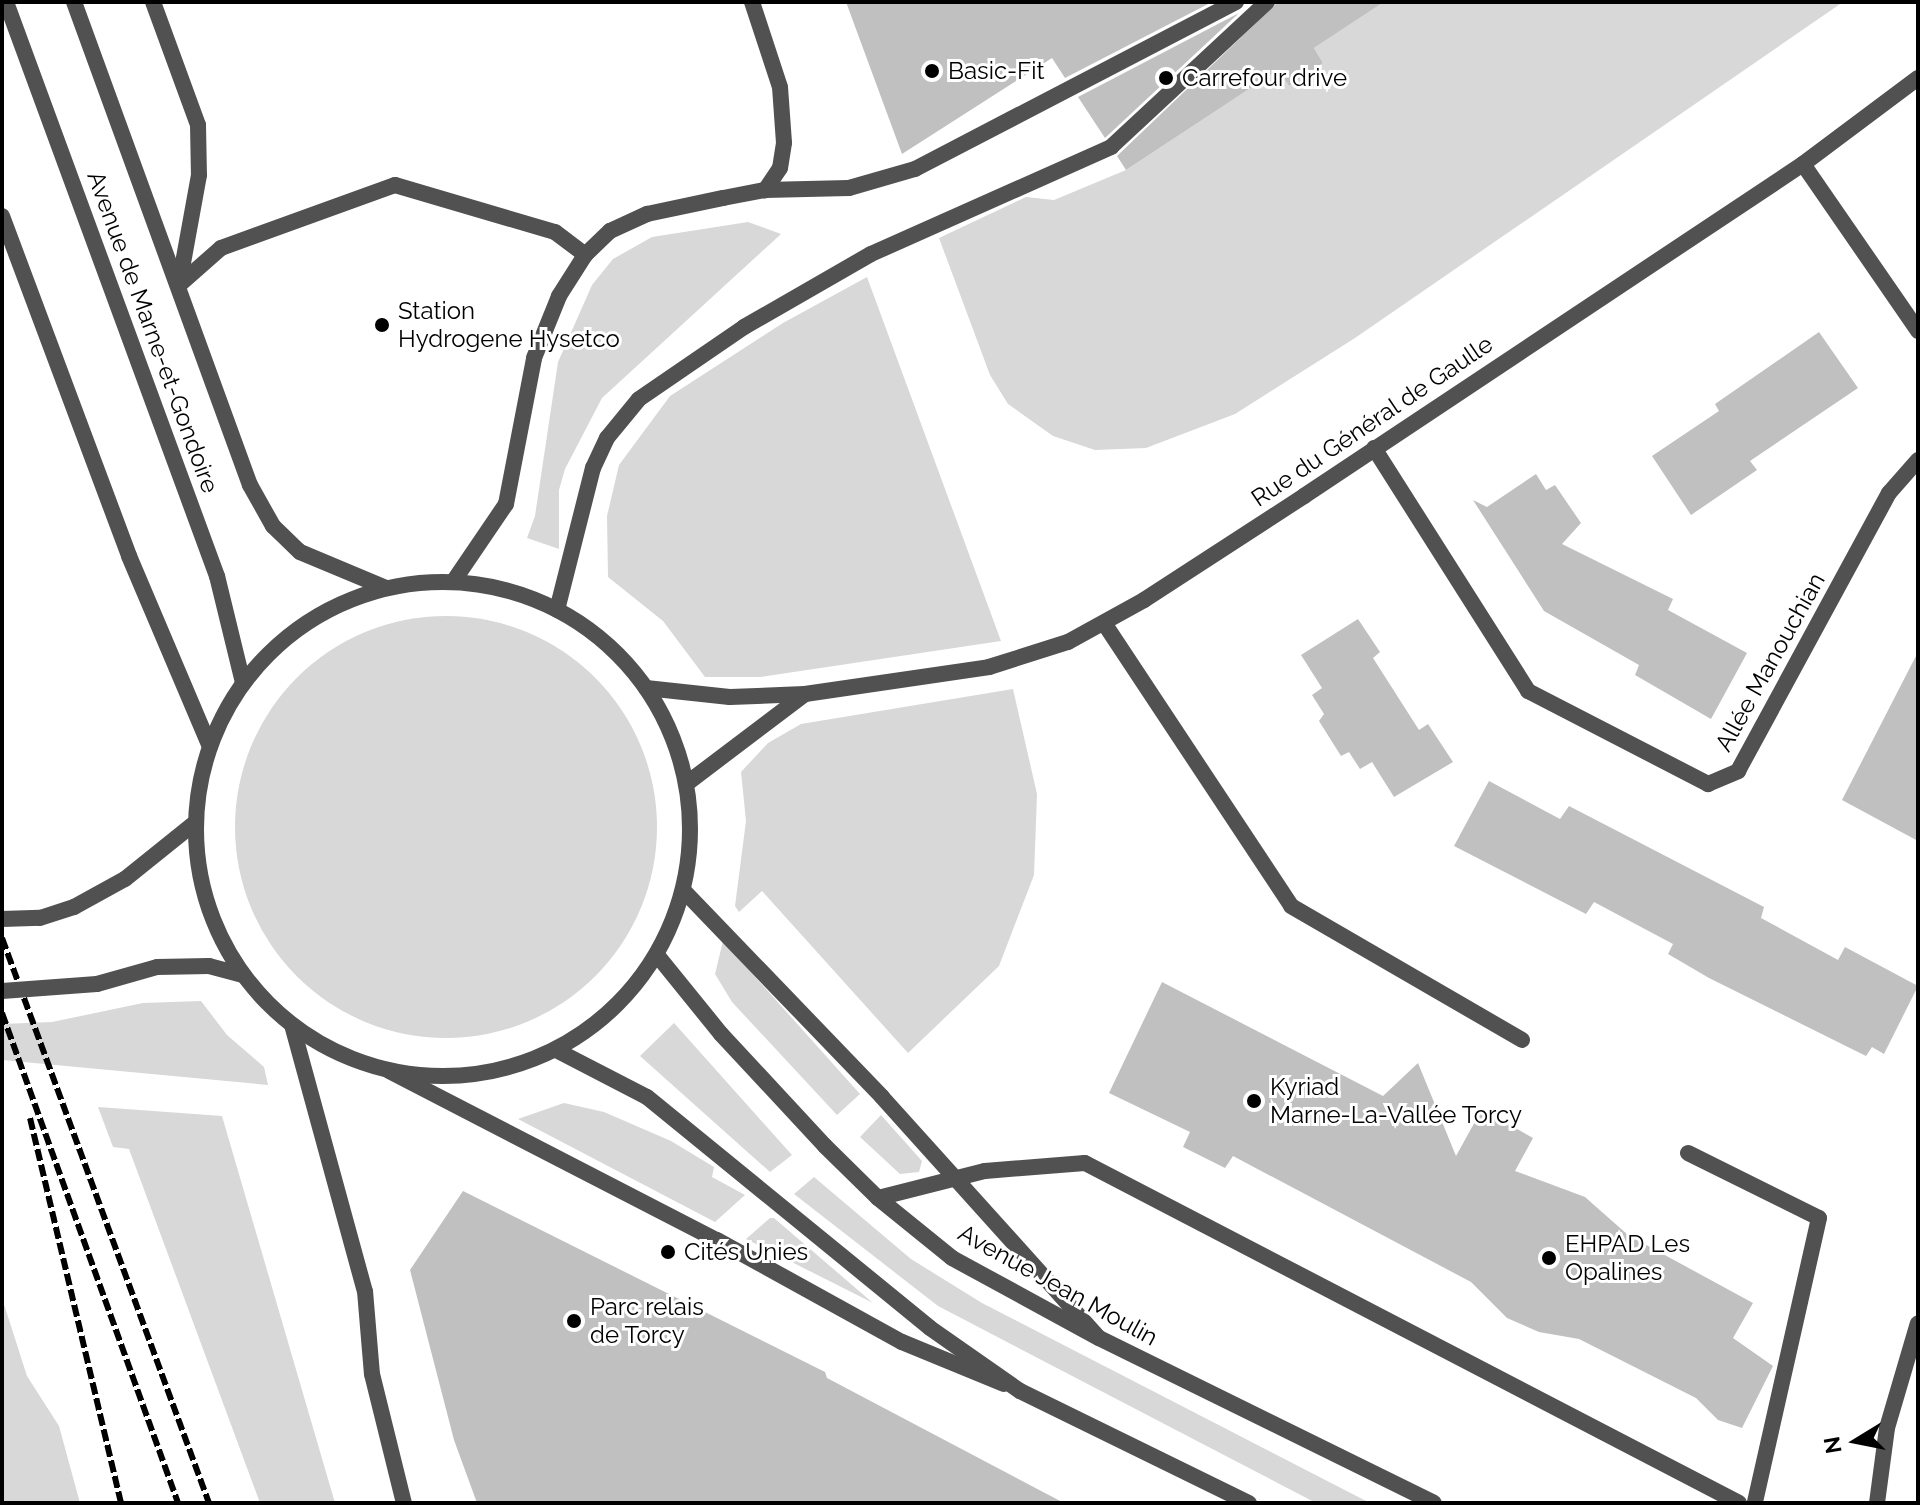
<!DOCTYPE html>
<html>
<head>
<meta charset="utf-8">
<style>
  body { margin:0 }
  #map { position:relative; width:1920px; height:1505px; overflow:hidden; background:#fff; font-family:Raleway,sans-serif }
  div>[style] { position:absolute }
  [style*='--x'] { left:calc(var(--x)*1px); top:calc(var(--y)*1px); width:calc(var(--w)*1px); rotate:calc(var(--a)*1deg) }
  .green>* { inset:0; background:#d8d8d8 }
  .round { border-radius:50% }
  .building>* { inset:0; background:#c0c0c0 }
  .service>* { height:16px; margin:-8px; padding:0 8px; transform-origin:8px; border-radius:8px; background:#515151 }
  .minor>* { height:16px; margin:-8px; padding:0 8px; transform-origin:8px; border-radius:8px; background:#515151 }
  .tertiary>* { height:16px; margin:-8px; padding:0 8px; transform-origin:8px; border-radius:8px; background:#515151 }
  .tertiary>.ring { margin:-8px; padding:0; box-sizing:content-box; background:none; border:16px solid #515151; border-radius:50% }
  .rail>* { height:6px; margin-top:-3px; transform-origin:0; background:repeating-linear-gradient(90deg,#000 0 12px,transparent 0 16px) }
  .tertiary-bridge>* { height:16px; margin:-8px; padding:0 8px; transform-origin:8px; border-radius:8px; background:#515151 }
  .dots>* { width:22px; height:22px; translate:-50% -50%; box-sizing:border-box; border:4px solid #fff; border-radius:50% }
  span { translate:-50% -50%; white-space:nowrap; text-align:center; line-height:1.15; -webkit-text-stroke:6px #fff; paint-order:stroke }
  .poi-label { font-size:24px; color:#000 }
  .left { translate:0 -50%; text-align:left }
  .street-label { font-size:24px; color:#000 }
  .frame { position:absolute; inset:0; border:4px solid #000; pointer-events:none }
  .north { position:absolute; left:1816px; top:1401px; width:80px; height:80px; -webkit-text-stroke:6px #fff; paint-order:stroke; rotate:260deg; font-size:22px; font-weight:700; line-height:32px; text-align:center; color:#000 }
  .north::after { content:''; display:block; margin:auto; width:28px; height:36px; background:#000; clip-path:polygon(50% 0,100% 100%,50% 72%,0 100%) }
</style>
</head>
<body>
<div id="map">
  <div class="green">
    <div style="clip-path:polygon(1384px 2px,1843px 2px,1355px 338px,1235px 414px,1146px 448px,1095px 450px,1053px 436px,1008px 404px,990px 375px,939px 238px,1026px 197px,1054px 200px,1126px 170px,1278px 70px,1289px 86px,1323px 63px,1314px 48px)"></div>
    <div style="clip-path:polygon(748px 222px,781px 234px,602px 398px,565px 469px,559px 490px,559px 549px,527px 538px,535px 516px,558px 362px,592px 285px,613px 259px,652px 237px)"></div>
    <div style="clip-path:polygon(867px 277px,1001px 641px,760px 677px,705px 677px,663px 621px,608px 577px,607px 516px,619px 465px,670px 396px,783px 323px)"></div>
    <div class="round" style="left:235px;top:616px;width:422px;height:422px"></div>
    <div style="clip-path:polygon(1013px 689px,1037px 794px,1034px 875px,999px 966px,908px 1053px,762px 891px,739px 912px,735px 906px,746px 821px,741px 772px,768px 743px,801px 724px)"></div>
    <div style="clip-path:polygon(723px 941px,860px 1094px,837px 1115px,732px 1002px,715px 974px)"></div>
    <div style="clip-path:polygon(201px 1001px,227px 1035px,264px 1067px,268px 1085px,2px 1060px,2px 1024px,52px 1022px,143px 1003px)"></div>
    <div style="clip-path:polygon(674px 1023px,792px 1155px,770px 1172px,640px 1056px)"></div>
    <div style="clip-path:polygon(564px 1103px,604px 1112px,671px 1141px,714px 1167px,712px 1177px,745px 1195px,715px 1222px,518px 1119px)"></div>
    <div style="clip-path:polygon(98px 1107px,222px 1116px,335px 1503px,260px 1503px,129px 1149px,113px 1147px)"></div>
    <div style="clip-path:polygon(881px 1115px,922px 1161px,919px 1172px,900px 1174px,860px 1137px)"></div>
    <div style="clip-path:polygon(814px 1177px,911px 1259px,982px 1303px,1370px 1503px,1316px 1503px,938px 1306px,794px 1194px)"></div>
    <div style="clip-path:polygon(770px 1218px,774px 1218px,873px 1303px,746px 1239px)"></div>
    <div style="clip-path:polygon(2px 1298px,27px 1376px,59px 1426px,80px 1503px,2px 1503px)"></div>
  </div>
  <div class="building">
    <div style="clip-path:polygon(846px 2px,1212px 2px,1065px 78px,1052px 58px,902px 154px)"></div>
    <div style="clip-path:polygon(1278px 2px,1384px 2px,1314px 48px,1323px 63px,1289px 86px,1278px 70px,1126px 170px,1117px 156px)"></div>
    <div style="clip-path:polygon(1239px 13px,1105px 138px,1078px 97px)"></div>
    <div style="clip-path:polygon(1819px 332px,1858px 388px,1750px 461px,1757px 470px,1691px 515px,1652px 456px,1719px 411px,1715px 404px)"></div>
    <div style="clip-path:polygon(1536px 474px,1546px 490px,1555px 485px,1581px 523px,1562px 544px,1673px 599px,1668px 610px,1747px 653px,1711px 719px,1635px 675px,1639px 665px,1544px 611px,1473px 500px,1487px 507px)"></div>
    <div style="clip-path:polygon(1358px 619px,1380px 652px,1373px 658px,1419px 730px,1428px 724px,1453px 762px,1394px 797px,1372px 762px,1360px 769px,1349px 752px,1341px 756px,1319px 721px,1324px 714px,1312px 695px,1322px 688px,1301px 655px)"></div>
    <div style="clip-path:polygon(1918px 652px,1918px 841px,1842px 800px)"></div>
    <div style="clip-path:polygon(1489px 781px,1560px 819px,1569px 806px,1764px 907px,1761px 918px,1838px 960px,1845px 947px,1918px 986px,1884px 1054px,1872px 1047px,1866px 1056px,1709px 978px,1668px 954px,1673px 944px,1594px 902px,1586px 914px,1454px 846px)"></div>
    <div style="clip-path:polygon(1162px 982px,1383px 1096px,1418px 1063px,1456px 1156px,1482px 1109px,1533px 1138px,1515px 1171px,1585px 1197px,1628px 1235px,1753px 1303px,1733px 1338px,1773px 1366px,1742px 1428px,1718px 1420px,1696px 1398px,1579px 1339px,1539px 1332px,1507px 1318px,1471px 1282px,1233px 1156px,1225px 1168px,1183px 1147px,1190px 1132px,1109px 1093px)"></div>
    <div style="clip-path:polygon(463px 1191px,825px 1372px,827px 1378px,1064px 1503px,477px 1503px,454px 1440px,410px 1270px)"></div>
  </div>
  <div class="service">
    <div style="--x:153;--y:2;--w:131;--a:69.9"></div>
    <div style="--x:198;--y:125;--w:50;--a:88.9"></div>
    <div style="--x:199;--y:175;--w:112;--a:100.3"></div>
    <div style="--x:752;--y:2;--w:89;--a:71.8"></div>
    <div style="--x:780;--y:87;--w:56;--a:85.9"></div>
    <div style="--x:784;--y:143;--w:25;--a:99"></div>
    <div style="--x:780;--y:168;--w:27;--a:124"></div>
    <div style="--x:2;--y:216;--w:363;--a:69.5"></div>
    <div style="--x:129;--y:556;--w:207;--a:67"></div>
    <div style="--x:179;--y:285;--w:56;--a:-41.4"></div>
    <div style="--x:221;--y:248;--w:185;--a:-19.9"></div>
    <div style="--x:395;--y:185;--w:167;--a:16.4"></div>
    <div style="--x:555;--y:232;--w:38;--a:37"></div>
    <div style="--x:453;--y:582;--w:94;--a:-55.8"></div>
    <div style="--x:506;--y:504;--w:149;--a:-79.1"></div>
    <div style="--x:534;--y:358;--w:67;--a:-68"></div>
    <div style="--x:559;--y:296;--w:49;--a:-57.6"></div>
    <div style="--x:585;--y:255;--w:35;--a:-44"></div>
    <div style="--x:610;--y:231;--w:41;--a:-24.7"></div>
    <div style="--x:647;--y:214;--w:78;--a:-11.9"></div>
    <div style="--x:723;--y:198;--w:43;--a:-10.8"></div>
    <div style="--x:765;--y:190;--w:84;--a:-1.4"></div>
    <div style="--x:849;--y:188;--w:69;--a:-16.1"></div>
    <div style="--x:915;--y:169;--w:362;--a:-27.5"></div>
    <div style="--x:557;--y:610;--w:146;--a:-75.8"></div>
    <div style="--x:593;--y:468;--w:33;--a:-65"></div>
    <div style="--x:607;--y:438;--w:50;--a:-50.6"></div>
    <div style="--x:639;--y:399;--w:127;--a:-34.4"></div>
    <div style="--x:744;--y:327;--w:146;--a:-29.9"></div>
    <div style="--x:871;--y:254;--w:263;--a:-24"></div>
    <div style="--x:1111;--y:147;--w:213;--a:-42.9"></div>
    <div style="--x:1104;--y:623;--w:339;--a:56.5"></div>
    <div style="--x:1291;--y:906;--w:267;--a:30.1"></div>
    <div style="--x:683;--y:890;--w:287;--a:46.1"></div>
    <div style="--x:882;--y:1097;--w:323;--a:48"></div>
    <div style="--x:292;--y:1025;--w:276;--a:74.7"></div>
    <div style="--x:365;--y:1291;--w:83;--a:85.2"></div>
    <div style="--x:372;--y:1374;--w:133;--a:76.1"></div>
    <div style="--x:389;--y:1071;--w:369;--a:27.3"></div>
    <div style="--x:717;--y:1240;--w:211;--a:28.9"></div>
    <div style="--x:902;--y:1342;--w:110;--a:22.4"></div>
    <div style="--x:1688;--y:1153;--w:146;--a:26.4"></div>
    <div style="--x:1819;--y:1218;--w:292;--a:102.7"></div>
    <div style="--x:878;--y:1198;--w:110;--a:-14.2"></div>
    <div style="--x:985;--y:1171;--w:100;--a:-4.6"></div>
    <div style="--x:1085;--y:1163;--w:737;--a:27.47"></div>
  </div>
  <div class="minor">
    <div style="--x:6;--y:2;--w:612;--a:69.82"></div>
    <div style="--x:217;--y:576;--w:110;--a:76.3"></div>
    <div style="--x:74;--y:2;--w:514;--a:69.98"></div>
    <div style="--x:250;--y:485;--w:47;--a:60.7"></div>
    <div style="--x:273;--y:526;--w:37;--a:44"></div>
    <div style="--x:300;--y:552;--w:93;--a:22.7"></div>
    <div style="--x:1803;--y:164;--w:203;--a:55.4"></div>
    <div style="--x:1374;--y:448;--w:288;--a:57.6"></div>
    <div style="--x:1528;--y:691;--w:203;--a:27.3"></div>
    <div style="--x:1708;--y:784;--w:33;--a:-23"></div>
    <div style="--x:1738;--y:771;--w:316;--a:-61.5"></div>
    <div style="--x:1889;--y:493;--w:44;--a:-48.7"></div>
    <div style="--x:646;--y:688;--w:84;--a:6.1"></div>
    <div style="--x:730;--y:697;--w:75;--a:-2.3"></div>
    <div style="--x:805;--y:694;--w:186;--a:-8.3"></div>
    <div style="--x:989;--y:667;--w:83;--a:-17.6"></div>
    <div style="--x:1068;--y:642;--w:87;--a:-28.9"></div>
    <div style="--x:1144;--y:600;--w:191;--a:-33"></div>
    <div style="--x:1304;--y:496;--w:599;--a:-33.64"></div>
    <div style="--x:1803;--y:164;--w:144;--a:-36.8"></div>
    <div style="--x:686;--y:784;--w:149;--a:-37.1"></div>
    <div style="--x:1877;--y:1503;--w:76;--a:-82.4"></div>
    <div style="--x:1887;--y:1428;--w:109;--a:-73.6"></div>
  </div>
  <div class="tertiary">
    <div class="ring" style="left:196px;top:582px;width:478px;height:478px"></div>
    <div style="--x:2;--y:919;--w:38;--a:-2"></div>
    <div style="--x:40;--y:918;--w:36;--a:-18"></div>
    <div style="--x:74;--y:907;--w:58;--a:-28.8"></div>
    <div style="--x:125;--y:879;--w:91;--a:-38.8"></div>
    <div style="--x:657;--y:955;--w:102;--a:51"></div>
    <div style="--x:721;--y:1034;--w:153;--a:47.1"></div>
    <div style="--x:825;--y:1146;--w:74;--a:44.5"></div>
    <div style="--x:878;--y:1198;--w:95;--a:39"></div>
    <div style="--x:952;--y:1258;--w:167;--a:28.6"></div>
    <div style="--x:1099;--y:1338;--w:373;--a:26.2"></div>
    <div style="--x:97;--y:984;--w:62;--a:-15.8"></div>
    <div style="--x:157;--y:967;--w:52;--a:-1.1"></div>
    <div style="--x:209;--y:966;--w:35;--a:15"></div>
    <div style="--x:556;--y:1050;--w:102;--a:27.3"></div>
    <div style="--x:647;--y:1097;--w:365;--a:39.2"></div>
    <div style="--x:930;--y:1328;--w:110;--a:35"></div>
    <div style="--x:1020;--y:1391;--w:255;--a:26.1"></div>
  </div>
  <div class="rail">
    <div style="--x:2;--y:938;--w:602;--a:69.88"></div>
    <div style="--x:2;--y:1013;--w:521;--a:70.24"></div>
    <div style="--x:30;--y:1118;--w:396;--a:76.7"></div>
  </div>
  <div class="tertiary-bridge">
    <div style="--x:2;--y:991;--w:95;--a:-4.2"></div>
  </div>
  <div class="dots">
    <div style="left:932px;top:71px;background:#000"></div>
    <div style="left:1166px;top:78px;background:#000"></div>
    <div style="left:382px;top:325px;background:#000"></div>
    <div style="left:1254px;top:1101px;background:#000"></div>
    <div style="left:668px;top:1252px;background:#000"></div>
    <div style="left:1549px;top:1258px;background:#000"></div>
    <div style="left:574px;top:1321px;background:#000"></div>
  </div>
  <div class="poi-label">
    <span class="left" style="left:948px;top:71px">Basic-Fit</span>
    <span class="left" style="left:1182px;top:78px">Carrefour drive</span>
    <span class="left" style="left:398px;top:325px">Station<br>Hydrogene Hysetco</span>
    <span class="left" style="left:1270px;top:1101px">Kyriad<br>Marne-La-Vallée Torcy</span>
    <span class="left" style="left:1565px;top:1258px">EHPAD Les<br>Opalines</span>
    <span class="left" style="left:684px;top:1252px">Cités Unies</span>
    <span class="left" style="left:590px;top:1321px">Parc relais<br>de Torcy</span>
  </div>
  <div class="street-label">
    <span style="left:153px;top:332px;rotate:70deg">Avenue de Marne-et-Gondoire</span>
    <span style="left:1372px;top:421px;rotate:-34deg">Rue du Général de Gaulle</span>
    <span style="left:1770px;top:662px;rotate:-61deg">Allée Manouchian</span>
    <span style="left:1058px;top:1285px;rotate:29deg">Avenue Jean Moulin</span>
  </div>
  <div class="frame"></div>
  <div class="north">N</div>
</div>
</body>
</html>
